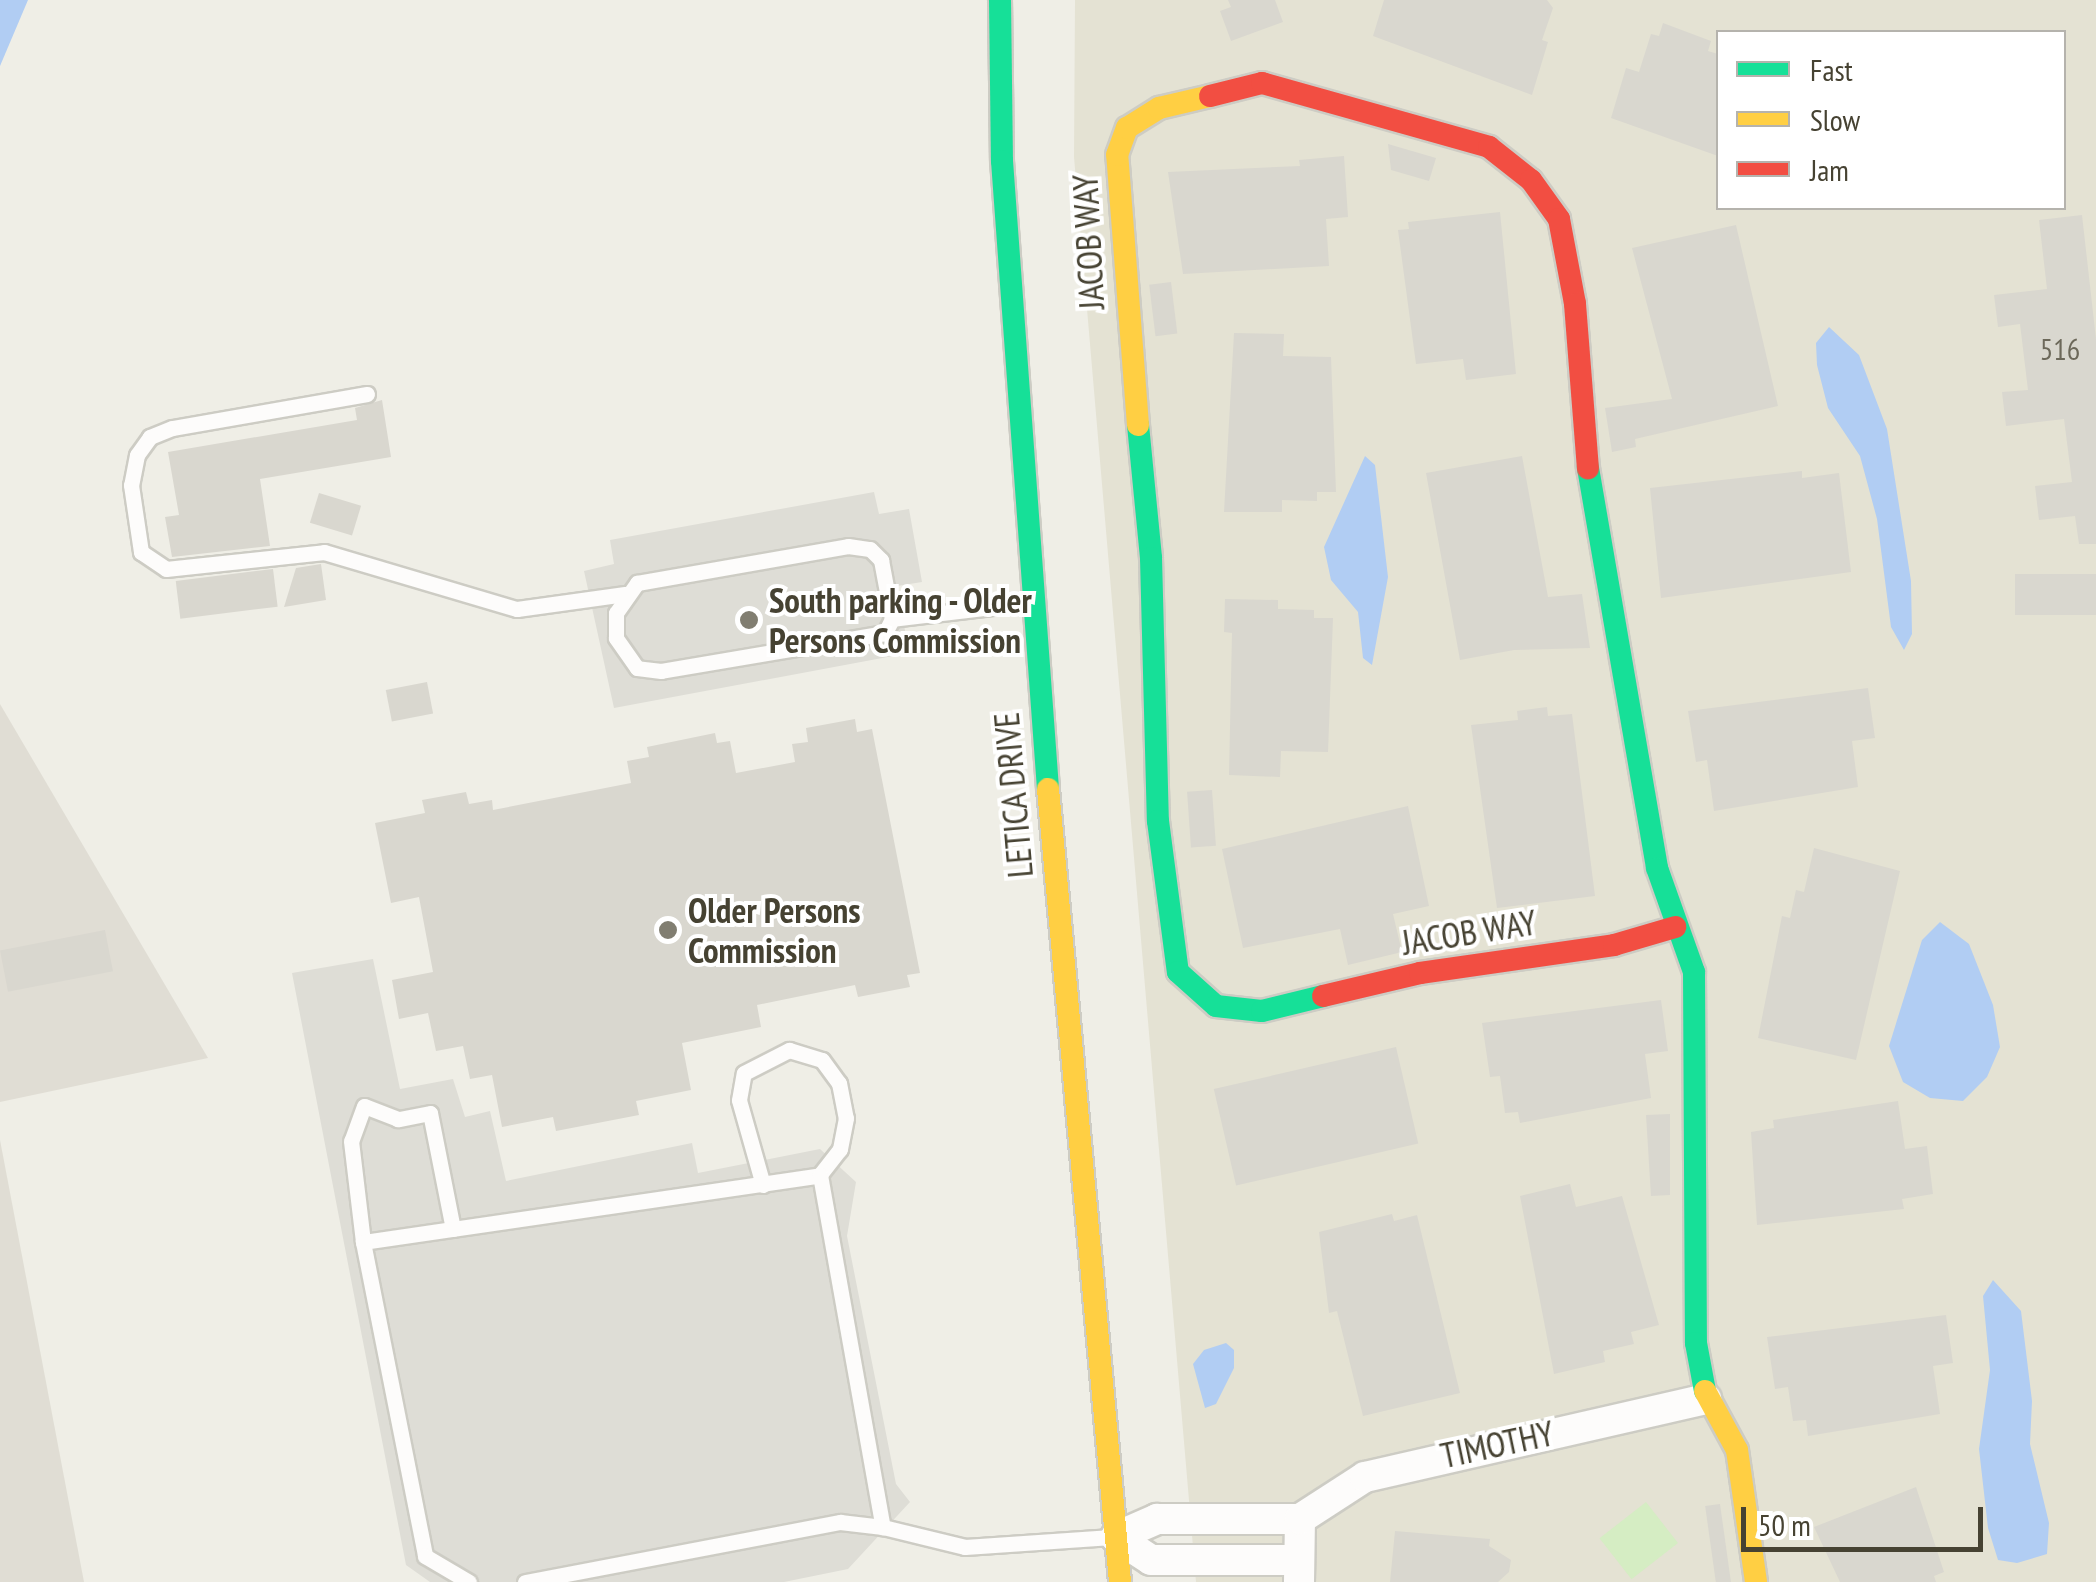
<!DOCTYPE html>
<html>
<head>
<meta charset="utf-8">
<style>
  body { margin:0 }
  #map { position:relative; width:2096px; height:1582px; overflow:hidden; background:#efeee6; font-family:"PT Sans Narrow",sans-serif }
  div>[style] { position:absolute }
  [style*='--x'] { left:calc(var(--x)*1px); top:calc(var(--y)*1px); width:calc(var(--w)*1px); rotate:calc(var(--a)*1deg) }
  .residential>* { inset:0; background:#e4e2d3 }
  .industrial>* { inset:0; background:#e0ddd4 }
  .green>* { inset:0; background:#d5edc3; transform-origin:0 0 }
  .parking>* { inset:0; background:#deddd6 }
  .water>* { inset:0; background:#b1cdf3 }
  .building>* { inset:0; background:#d9d7cf; transform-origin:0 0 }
  .roads { filter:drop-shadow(2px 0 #cdccc4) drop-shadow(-2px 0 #cdccc4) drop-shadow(0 2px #cdccc4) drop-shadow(0 -2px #cdccc4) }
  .lane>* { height:15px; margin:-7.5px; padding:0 7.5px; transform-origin:7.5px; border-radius:7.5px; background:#fdfcfb }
  .street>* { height:30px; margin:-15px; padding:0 15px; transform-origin:15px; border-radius:15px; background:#fdfcfb }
  .fast>* { height:22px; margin:-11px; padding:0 11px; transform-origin:11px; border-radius:11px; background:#16e098 }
  .slow>* { height:22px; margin:-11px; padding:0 11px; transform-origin:11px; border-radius:11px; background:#ffcf43 }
  .jam>* { height:22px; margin:-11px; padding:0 11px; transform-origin:11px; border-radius:11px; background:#f24e42 }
  .dots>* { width:28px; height:28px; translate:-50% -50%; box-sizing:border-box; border:5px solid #fff; border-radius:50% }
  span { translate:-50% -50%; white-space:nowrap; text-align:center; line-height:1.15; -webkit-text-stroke:8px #fff; paint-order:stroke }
  .number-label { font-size:30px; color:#6c685a }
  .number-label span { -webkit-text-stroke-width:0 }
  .street-label { font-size:35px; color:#464232 }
  .poi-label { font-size:35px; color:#464232; font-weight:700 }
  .left { translate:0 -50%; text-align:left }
  .legend { position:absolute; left:1716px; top:30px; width:350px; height:180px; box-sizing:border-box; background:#fff; border:2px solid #b5b3ad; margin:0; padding:12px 18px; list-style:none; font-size:30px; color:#464232 }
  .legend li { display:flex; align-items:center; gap:20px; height:50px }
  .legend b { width:50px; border:2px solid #b5b3ad }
  .scale { position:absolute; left:1741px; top:1507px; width:242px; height:45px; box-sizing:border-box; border:5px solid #464232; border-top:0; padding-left:12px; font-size:30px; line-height:35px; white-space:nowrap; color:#464232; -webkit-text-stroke:8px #fff; paint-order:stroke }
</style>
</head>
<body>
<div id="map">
  <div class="residential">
    <div style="clip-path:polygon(evenodd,1075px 0,2096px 0,2096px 1582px,1196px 1582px,1074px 157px,1075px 0,1718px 32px,2064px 32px,2064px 208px,1718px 208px,1718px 32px)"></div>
  </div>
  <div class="industrial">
    <div style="clip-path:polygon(0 704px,208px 1058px,0 1102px)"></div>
    <div style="clip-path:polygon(0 1140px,84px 1582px,0 1582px)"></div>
  </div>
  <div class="green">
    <div style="left:1646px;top:1502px;width:52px;height:59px;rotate:52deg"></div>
  </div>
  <div class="parking">
    <div style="clip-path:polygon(874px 492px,879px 514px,909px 509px,922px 582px,897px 586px,909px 653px,614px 708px,584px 571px,614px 564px,610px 540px)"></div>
    <div style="clip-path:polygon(373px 959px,400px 1089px,453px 1079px,465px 1117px,490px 1111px,506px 1181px,692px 1143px,698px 1173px,820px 1149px,856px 1182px,847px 1236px,896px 1484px,910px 1502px,848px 1569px,784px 1582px,430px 1582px,406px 1565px,292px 973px)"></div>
  </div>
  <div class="water">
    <div style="clip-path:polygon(0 0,28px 0,0 66px)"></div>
    <div style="clip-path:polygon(1829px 327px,1859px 355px,1887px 429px,1911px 581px,1912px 634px,1904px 650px,1891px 627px,1877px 519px,1860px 456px,1828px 408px,1817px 365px,1816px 343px)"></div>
    <div style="clip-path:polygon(1365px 456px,1375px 465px,1388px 577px,1372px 665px,1363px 658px,1358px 612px,1331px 580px,1324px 547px)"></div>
    <div style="clip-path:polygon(1940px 922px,1969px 944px,1993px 1005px,2000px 1047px,1987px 1077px,1963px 1101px,1930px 1098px,1903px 1082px,1889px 1046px,1922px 940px)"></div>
    <div style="clip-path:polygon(1993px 1280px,2021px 1311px,2032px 1401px,2030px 1444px,2049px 1523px,2047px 1554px,2017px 1563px,1998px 1560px,1988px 1528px,1979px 1449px,1990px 1370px,1983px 1296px)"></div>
    <div style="clip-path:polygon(1226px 1343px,1234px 1350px,1234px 1368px,1216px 1404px,1205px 1408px,1193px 1364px,1204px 1350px)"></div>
  </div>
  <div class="building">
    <div style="clip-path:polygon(1228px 0,1275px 0,1283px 22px,1231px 41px,1220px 11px,1231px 7px)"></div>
    <div style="clip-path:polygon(1384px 0,1547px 0,1553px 8px,1542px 40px,1548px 42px,1532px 95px,1373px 36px)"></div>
    <div style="clip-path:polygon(1663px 23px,1711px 41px,1708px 51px,1718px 54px,1718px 156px,1611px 118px,1626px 68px,1639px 72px,1651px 34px,1659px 36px)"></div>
    <div style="clip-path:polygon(1388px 144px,1436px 158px,1429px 181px,1391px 170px)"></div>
    <div style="clip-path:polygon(1344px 156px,1348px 217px,1326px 219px,1329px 266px,1183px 274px,1168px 172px,1300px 166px,1299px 160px)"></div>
    <div style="clip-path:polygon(1500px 212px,1516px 374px,1466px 380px,1463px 359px,1416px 364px,1398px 230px,1409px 229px,1408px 222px)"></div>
    <div style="clip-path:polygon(2082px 215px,2096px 339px,2096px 544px,2079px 544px,2075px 516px,2039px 520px,2035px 486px,2072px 482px,2064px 419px,2006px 426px,2002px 392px,2028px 390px,2020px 324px,1998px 327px,1994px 295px,2047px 289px,2039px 220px)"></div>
    <div style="clip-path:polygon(1736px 225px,1778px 406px,1635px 439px,1636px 447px,1612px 452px,1605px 408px,1672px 399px,1632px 248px)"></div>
    <div style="left:1171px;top:282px;width:52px;height:22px;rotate:83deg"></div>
    <div style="clip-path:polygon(1234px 333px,1284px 334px,1283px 356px,1331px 357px,1336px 492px,1317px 492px,1317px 501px,1282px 500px,1282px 512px,1224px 512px)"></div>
    <div style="clip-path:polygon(382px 400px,391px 457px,260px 479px,270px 546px,172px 557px,165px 517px,179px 515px,168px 452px,357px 420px,355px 408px)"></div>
    <div style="clip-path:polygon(1522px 456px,1548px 597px,1582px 594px,1590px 648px,1514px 650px,1460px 660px,1426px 473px)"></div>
    <div style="clip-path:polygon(1802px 471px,1802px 478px,1839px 473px,1851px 572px,1661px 598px,1650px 488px)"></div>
    <div style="left:319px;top:493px;width:44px;height:31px;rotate:17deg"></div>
    <div style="clip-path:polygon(321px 564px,326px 600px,284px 607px,296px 568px)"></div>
    <div style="left:273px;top:569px;width:38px;height:98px;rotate:83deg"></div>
    <div style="left:2096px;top:574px;width:41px;height:81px;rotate:90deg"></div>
    <div style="clip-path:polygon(1225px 599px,1278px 600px,1278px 609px,1314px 610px,1314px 618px,1333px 618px,1328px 752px,1281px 751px,1280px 777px,1229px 775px,1232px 633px,1224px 632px)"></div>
    <div style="left:427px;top:682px;width:32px;height:42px;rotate:79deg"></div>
    <div style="clip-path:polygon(1868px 688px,1875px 738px,1852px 741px,1858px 787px,1714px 811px,1707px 760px,1696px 762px,1688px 711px)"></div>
    <div style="clip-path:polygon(1547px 707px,1548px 716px,1572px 714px,1595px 896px,1497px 908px,1471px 725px,1518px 720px,1517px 711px)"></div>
    <div style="clip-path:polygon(855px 719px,857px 732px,872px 729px,920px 973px,907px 975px,910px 987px,858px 997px,855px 985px,757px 1005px,761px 1027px,682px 1043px,691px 1090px,636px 1101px,639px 1115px,556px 1131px,553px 1117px,502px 1127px,492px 1075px,470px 1079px,463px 1046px,436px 1051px,428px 1013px,399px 1019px,392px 980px,433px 972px,419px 897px,391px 903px,375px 823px,425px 813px,422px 800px,466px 792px,469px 804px,492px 800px,493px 810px,631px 783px,627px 761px,649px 757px,647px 747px,715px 733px,717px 743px,730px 741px,736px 773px,795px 762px,792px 744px,808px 742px,806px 728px)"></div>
    <div style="left:1212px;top:790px;width:56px;height:25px;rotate:86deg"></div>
    <div style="clip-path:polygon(1408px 806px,1429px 906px,1393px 914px,1402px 952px,1348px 965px,1340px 929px,1243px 948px,1222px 849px)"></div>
    <div style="clip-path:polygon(1814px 848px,1900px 871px,1856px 1060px,1758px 1038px,1782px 916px,1790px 918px,1796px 890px,1804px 892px)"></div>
    <div style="left:105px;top:930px;width:42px;height:107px;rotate:79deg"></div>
    <div style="clip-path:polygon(1661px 1000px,1668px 1051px,1645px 1054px,1651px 1098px,1520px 1123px,1518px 1112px,1505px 1113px,1500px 1076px,1490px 1077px,1482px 1023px)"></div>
    <div style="left:1396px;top:1047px;width:99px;height:187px;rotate:77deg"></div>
    <div style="clip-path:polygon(1898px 1101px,1905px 1149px,1927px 1146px,1933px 1194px,1902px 1199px,1904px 1209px,1757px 1225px,1751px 1132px,1774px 1128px,1773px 1120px)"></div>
    <div style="clip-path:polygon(1670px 1114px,1670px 1195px,1651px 1196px,1646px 1115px)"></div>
    <div style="clip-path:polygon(1570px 1184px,1576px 1207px,1622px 1196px,1659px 1325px,1631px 1332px,1634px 1344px,1603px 1351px,1605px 1362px,1554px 1374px,1520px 1196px)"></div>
    <div style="clip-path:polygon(1392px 1214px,1394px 1221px,1417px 1215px,1460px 1393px,1363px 1416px,1337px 1311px,1329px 1313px,1319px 1232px)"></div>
    <div style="clip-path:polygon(1946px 1315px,1953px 1363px,1933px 1366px,1940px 1414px,1808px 1436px,1806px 1420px,1793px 1421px,1788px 1387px,1775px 1389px,1767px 1337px)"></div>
    <div style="clip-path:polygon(1916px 1487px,1944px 1572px,1934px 1576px,1936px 1582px,1840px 1582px,1814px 1527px)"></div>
    <div style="left:1720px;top:1504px;width:79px;height:15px;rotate:82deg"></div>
    <div style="clip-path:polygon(1395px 1531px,1490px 1539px,1489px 1546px,1511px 1560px,1509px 1572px,1498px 1582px,1390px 1582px)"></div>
  </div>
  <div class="roads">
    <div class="lane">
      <div style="--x:367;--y:394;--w:198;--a:170.1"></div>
      <div style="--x:172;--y:428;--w:24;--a:158"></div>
      <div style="--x:150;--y:437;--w:22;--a:126"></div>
      <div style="--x:137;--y:455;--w:31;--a:101"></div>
      <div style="--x:131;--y:485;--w:68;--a:81.5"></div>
      <div style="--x:141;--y:552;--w:30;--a:34"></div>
      <div style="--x:166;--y:569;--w:159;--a:-6.1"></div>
      <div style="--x:324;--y:552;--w:201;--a:16.5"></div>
      <div style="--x:517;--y:609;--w:109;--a:-7.9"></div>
      <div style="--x:848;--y:546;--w:22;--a:8"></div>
      <div style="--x:870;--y:549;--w:16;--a:45"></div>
      <div style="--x:881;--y:560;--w:60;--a:79.4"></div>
      <div style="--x:892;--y:619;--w:16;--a:117"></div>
      <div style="--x:885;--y:633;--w:227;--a:170.4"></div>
      <div style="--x:661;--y:671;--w:24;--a:-173"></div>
      <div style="--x:637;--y:668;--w:37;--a:-125"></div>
      <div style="--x:616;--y:638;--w:25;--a:-90"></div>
      <div style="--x:616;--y:613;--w:37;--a:-55"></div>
      <div style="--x:637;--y:583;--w:214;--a:-9.9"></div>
      <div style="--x:892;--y:619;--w:136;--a:-6.8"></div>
      <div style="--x:763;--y:1185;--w:88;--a:-105.8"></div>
      <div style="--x:739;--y:1100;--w:27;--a:-80"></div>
      <div style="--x:744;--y:1073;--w:51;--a:-27.1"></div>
      <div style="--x:789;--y:1050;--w:34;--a:17"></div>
      <div style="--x:822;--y:1060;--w:29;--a:54"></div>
      <div style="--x:839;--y:1083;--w:36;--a:79"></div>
      <div style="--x:846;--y:1118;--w:32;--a:101"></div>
      <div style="--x:840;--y:1149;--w:33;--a:128"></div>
      <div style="--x:453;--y:1229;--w:118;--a:-101.2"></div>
      <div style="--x:430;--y:1113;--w:33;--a:169"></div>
      <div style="--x:398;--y:1119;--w:36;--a:-159"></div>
      <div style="--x:364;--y:1106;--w:37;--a:110"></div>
      <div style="--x:351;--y:1141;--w:102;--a:83.2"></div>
      <div style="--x:363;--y:1242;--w:320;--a:78.8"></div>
      <div style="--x:425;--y:1556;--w:51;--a:30.6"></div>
      <div style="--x:363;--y:1242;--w:462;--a:-8.3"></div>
      <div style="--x:820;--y:1175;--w:358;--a:79.9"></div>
      <div style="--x:883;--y:1527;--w:84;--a:13.7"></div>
      <div style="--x:965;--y:1547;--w:147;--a:-3.9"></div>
      <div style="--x:525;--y:1582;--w:321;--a:-10.8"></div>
      <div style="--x:840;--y:1522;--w:43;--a:6.6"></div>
    </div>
    <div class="street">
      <div style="--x:1116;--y:1537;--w:42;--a:33.3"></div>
      <div style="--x:1151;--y:1560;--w:147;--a:0"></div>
      <div style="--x:1116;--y:1537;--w:45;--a:-23.7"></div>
      <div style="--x:1157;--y:1519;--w:143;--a:0"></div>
      <div style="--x:1299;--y:1582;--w:63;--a:-89.1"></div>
      <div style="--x:1300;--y:1519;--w:77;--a:-32.9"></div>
      <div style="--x:1365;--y:1477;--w:350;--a:-12.9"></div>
    </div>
    <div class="fast">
      <div style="--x:1000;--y:0;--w:161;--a:89.3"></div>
      <div style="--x:1002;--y:161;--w:630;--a:85.81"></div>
      <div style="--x:1138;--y:425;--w:134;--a:84.4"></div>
      <div style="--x:1151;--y:558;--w:263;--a:88.5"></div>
      <div style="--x:1158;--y:821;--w:152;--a:82.5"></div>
      <div style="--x:1178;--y:972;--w:51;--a:41.8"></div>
      <div style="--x:1216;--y:1006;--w:46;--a:6.2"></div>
      <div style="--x:1262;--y:1011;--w:63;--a:-13.8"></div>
      <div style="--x:1588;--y:468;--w:406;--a:80.2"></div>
      <div style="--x:1657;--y:868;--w:110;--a:70.4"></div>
      <div style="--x:1694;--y:972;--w:371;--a:89.7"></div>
      <div style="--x:1696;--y:1343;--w:49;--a:79.4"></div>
    </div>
    <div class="slow">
      <div style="--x:1138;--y:425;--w:271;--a:-94.4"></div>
      <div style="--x:1117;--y:155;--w:29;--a:-70"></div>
      <div style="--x:1127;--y:128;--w:38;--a:-32"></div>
      <div style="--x:1159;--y:108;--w:52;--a:-13.2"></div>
      <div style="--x:1048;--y:789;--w:796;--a:84.81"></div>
      <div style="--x:1705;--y:1391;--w:67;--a:61.5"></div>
      <div style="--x:1737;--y:1450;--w:133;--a:81.8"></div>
    </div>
    <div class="jam">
      <div style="--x:1210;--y:96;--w:54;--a:-14"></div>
      <div style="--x:1262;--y:83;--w:236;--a:15.7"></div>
      <div style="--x:1489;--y:147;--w:53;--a:38.2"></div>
      <div style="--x:1531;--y:180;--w:48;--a:54.3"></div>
      <div style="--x:1559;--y:219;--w:86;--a:79.3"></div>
      <div style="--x:1575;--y:304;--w:165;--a:85.5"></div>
      <div style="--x:1323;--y:996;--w:100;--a:-13.3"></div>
      <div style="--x:1420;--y:973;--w:196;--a:-8.2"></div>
      <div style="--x:1614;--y:945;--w:64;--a:-16.4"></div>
    </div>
  </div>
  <div class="dots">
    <div style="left:749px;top:620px;background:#817e71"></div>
    <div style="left:668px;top:930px;background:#817e71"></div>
  </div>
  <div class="number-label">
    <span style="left:2060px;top:349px">516</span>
  </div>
  <div class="street-label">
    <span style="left:1088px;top:242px;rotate:-93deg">JACOB WAY</span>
    <span style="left:1013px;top:795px;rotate:-95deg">LETICA DRIVE</span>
    <span style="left:1469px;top:932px;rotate:-9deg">JACOB WAY</span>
    <span style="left:1497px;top:1444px;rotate:-12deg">TIMOTHY</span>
  </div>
  <div class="poi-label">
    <span class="left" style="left:769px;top:620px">South parking - Older<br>Persons Commission</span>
    <span class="left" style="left:688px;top:930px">Older Persons<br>Commission</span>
  </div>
  <ul class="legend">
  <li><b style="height:12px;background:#16e098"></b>Fast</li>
  <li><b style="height:12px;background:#ffcf43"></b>Slow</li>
  <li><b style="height:12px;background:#f24e42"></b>Jam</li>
  </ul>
  <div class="scale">50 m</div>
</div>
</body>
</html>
